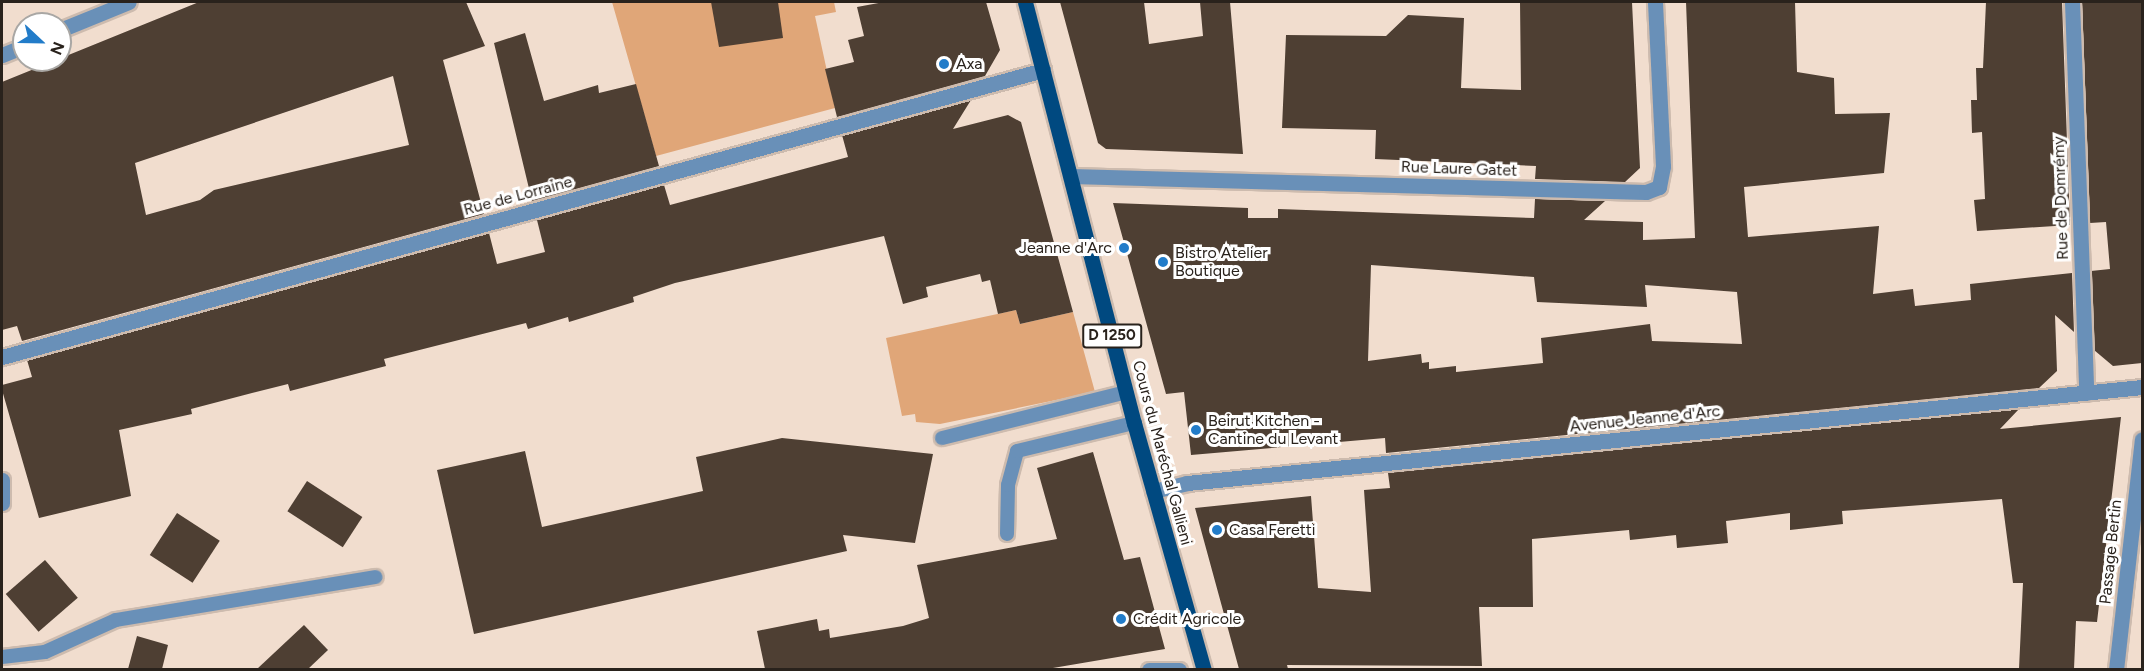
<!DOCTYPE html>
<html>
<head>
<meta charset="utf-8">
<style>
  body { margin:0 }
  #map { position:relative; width:2144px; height:671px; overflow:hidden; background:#f1ddce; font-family:Figtree,sans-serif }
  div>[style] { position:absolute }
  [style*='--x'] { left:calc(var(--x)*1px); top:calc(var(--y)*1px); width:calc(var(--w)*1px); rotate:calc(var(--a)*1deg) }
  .green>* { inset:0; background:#e0a678 }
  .building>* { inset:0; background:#4e3f33; transform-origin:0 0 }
  .roads { filter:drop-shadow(2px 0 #cdbbae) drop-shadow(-2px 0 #cdbbae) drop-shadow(0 2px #cdbbae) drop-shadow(0 -2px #cdbbae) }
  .lane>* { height:14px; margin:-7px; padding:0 7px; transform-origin:7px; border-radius:7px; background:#6990b8 }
  .street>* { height:15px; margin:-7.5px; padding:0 7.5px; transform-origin:7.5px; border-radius:7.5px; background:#6990b8 }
  .primary>* { height:15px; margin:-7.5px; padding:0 7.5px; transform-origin:7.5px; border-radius:7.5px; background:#004980 }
  .dots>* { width:16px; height:16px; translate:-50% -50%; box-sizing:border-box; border:3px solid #fff; border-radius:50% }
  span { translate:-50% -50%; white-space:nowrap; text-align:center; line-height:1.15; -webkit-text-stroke:6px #fff; paint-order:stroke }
  .shield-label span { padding:2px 4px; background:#fff; border:2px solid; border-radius:4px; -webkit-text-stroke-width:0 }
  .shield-label { font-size:15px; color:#29221c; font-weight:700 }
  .poi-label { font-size:16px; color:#29221c }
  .left { translate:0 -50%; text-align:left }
  .right { translate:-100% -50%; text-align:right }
  .street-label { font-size:16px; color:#29221c }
  .frame { position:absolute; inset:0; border:3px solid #29221c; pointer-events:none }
  .north { position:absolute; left:12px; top:12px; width:60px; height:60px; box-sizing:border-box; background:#fff; border:2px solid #a9a7a4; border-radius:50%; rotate:112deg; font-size:16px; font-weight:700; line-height:24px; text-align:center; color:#29221c }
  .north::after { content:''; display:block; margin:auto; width:21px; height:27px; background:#227cc9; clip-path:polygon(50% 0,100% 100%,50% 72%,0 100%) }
</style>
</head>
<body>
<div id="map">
  <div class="green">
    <div style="clip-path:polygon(612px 2px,834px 2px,836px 12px,815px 16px,835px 108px,656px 156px)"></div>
    <div style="clip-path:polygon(1016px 310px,1020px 324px,1073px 312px,1095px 392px,940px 424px,916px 422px,915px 414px,902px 416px,886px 338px)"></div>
  </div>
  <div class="building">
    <div style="clip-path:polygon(evenodd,199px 2px,466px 2px,485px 46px,443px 60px,484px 214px,22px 341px,17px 326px,2px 330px,2px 82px,199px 2px,393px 76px,409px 145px,214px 190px,200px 200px,146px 215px,135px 163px,393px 76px)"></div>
    <div style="clip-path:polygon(711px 2px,778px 2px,783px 38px,719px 47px)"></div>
    <div style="clip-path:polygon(884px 2px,986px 2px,1000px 50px,985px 76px,837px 117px,825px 69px,854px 62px,848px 40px,864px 36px,857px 7px)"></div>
    <div style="clip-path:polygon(1060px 2px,1144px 2px,1149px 44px,1203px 36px,1200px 2px,1230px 2px,1243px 154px,1106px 149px,1098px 143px)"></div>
    <div style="clip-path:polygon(1520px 2px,1632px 2px,1640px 168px,1625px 182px,1535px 179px,1536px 166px,1375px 159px,1376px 130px,1282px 128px,1286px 35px,1386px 36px,1408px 15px,1464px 18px,1461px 88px,1521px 90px)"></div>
    <div style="clip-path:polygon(evenodd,1686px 2px,1795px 2px,1797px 72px,1834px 78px,1835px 114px,1890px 113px,1884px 173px,1744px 187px,1748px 237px,1879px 226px,1873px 294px,1913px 289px,1915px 306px,1971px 300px,1970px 284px,2072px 273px,2074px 332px,2055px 315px,2057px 371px,2039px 388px,1386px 453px,1385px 438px,1191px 455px,1184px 392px,1166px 394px,1113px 203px,1248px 208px,1248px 218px,1278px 218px,1278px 209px,1534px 218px,1535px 199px,1605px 201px,1584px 220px,1643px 222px,1643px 240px,1695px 238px,1686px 2px,1371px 265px,1534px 277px,1537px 302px,1647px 307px,1645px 285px,1737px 292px,1742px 344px,1652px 341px,1650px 324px,1541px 338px,1543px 363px,1456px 372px,1456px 366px,1429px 369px,1429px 362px,1422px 363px,1421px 354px,1368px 361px,1371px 265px)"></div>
    <div style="clip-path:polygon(1986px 2px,2062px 2px,2070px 225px,1977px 231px,1974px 200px,1985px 199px,1982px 132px,1972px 133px,1971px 100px,1977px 100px,1976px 68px,1983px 68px)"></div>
    <div style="clip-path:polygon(2082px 2px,2142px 2px,2142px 363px,2113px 366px,2094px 350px,2091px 271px,2110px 269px,2106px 222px,2090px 223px)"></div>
    <div style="clip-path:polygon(525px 33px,544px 101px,598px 85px,599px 93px,636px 84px,659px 166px,532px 201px,494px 43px)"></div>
    <div style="clip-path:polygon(971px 100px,953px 129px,1008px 115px,1021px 122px,1073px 312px,1020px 324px,1016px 310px,998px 314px,990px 280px,982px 282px,980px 274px,926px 287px,928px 297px,903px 304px,884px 236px,675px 283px,633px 297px,634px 302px,569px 322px,568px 317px,528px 329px,526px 323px,384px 359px,386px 366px,290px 391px,288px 384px,252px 393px,191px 409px,192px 414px,119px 430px,131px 496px,39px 518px,2px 390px,2px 385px,32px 377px,27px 360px,489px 233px,497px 264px,545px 252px,537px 220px,664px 185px,670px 205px,848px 157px,842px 135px)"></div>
    <div style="clip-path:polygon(2019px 409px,2000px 429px,2121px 417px,2097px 622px,2076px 621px,2074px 669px,2019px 669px,2023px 583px,2013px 583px,2002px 499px,1842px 511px,1843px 524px,1790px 530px,1790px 513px,1726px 521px,1728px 543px,1677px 548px,1676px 535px,1630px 540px,1629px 530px,1532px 539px,1533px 607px,1479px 607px,1482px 666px,1287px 665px,1288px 669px,1239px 669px,1195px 508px,1311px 496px,1318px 588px,1371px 592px,1364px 490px,1390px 488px,1388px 473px)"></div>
    <div style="clip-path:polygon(782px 438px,933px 454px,915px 543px,843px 535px,847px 551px,474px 634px,437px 470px,525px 451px,542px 527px,703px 491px,696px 457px)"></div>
    <div style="clip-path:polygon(1093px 452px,1124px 560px,1140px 557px,1165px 649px,1047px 669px,765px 669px,757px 631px,817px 619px,819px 631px,829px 629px,830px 638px,903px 626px,929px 618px,917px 565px,1057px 539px,1037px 468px)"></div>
    <div style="left:307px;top:481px;width:66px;height:36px;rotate:33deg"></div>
    <div style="left:177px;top:513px;width:51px;height:50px;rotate:33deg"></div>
    <div style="left:45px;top:560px;width:50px;height:52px;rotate:49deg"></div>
    <div style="clip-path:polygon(304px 625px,328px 650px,308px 669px,257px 669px)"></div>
    <div style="clip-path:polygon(137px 636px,168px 645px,162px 669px,128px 669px)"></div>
  </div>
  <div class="roads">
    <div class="lane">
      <div style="--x:942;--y:438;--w:190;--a:-14"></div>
      <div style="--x:1007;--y:534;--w:49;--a:-88.8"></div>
      <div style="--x:1008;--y:485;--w:35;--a:-75"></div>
      <div style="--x:1017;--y:451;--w:120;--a:-13.5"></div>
      <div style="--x:2;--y:657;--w:43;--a:-6.6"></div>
      <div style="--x:45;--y:652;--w:78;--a:-24.3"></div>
      <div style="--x:116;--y:620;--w:263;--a:-9.4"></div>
    </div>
    <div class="street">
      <div style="--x:2072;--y:2;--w:391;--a:87.9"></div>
      <div style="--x:60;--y:30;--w:74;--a:-22.1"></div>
      <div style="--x:2;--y:55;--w:24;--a:-22"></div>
      <div style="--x:1071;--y:176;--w:575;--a:1.59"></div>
      <div style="--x:1646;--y:192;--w:14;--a:-21"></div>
      <div style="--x:1659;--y:187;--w:21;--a:-79"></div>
      <div style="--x:1663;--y:166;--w:164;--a:-92.8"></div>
      <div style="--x:2;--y:357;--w:1080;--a:-15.41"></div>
      <div style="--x:2;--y:480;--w:23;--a:90"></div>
      <div style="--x:1153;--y:491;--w:35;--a:-13"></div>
      <div style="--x:1187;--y:483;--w:960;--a:-5.74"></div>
      <div style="--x:1149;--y:670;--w:30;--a:0"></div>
      <div style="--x:2116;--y:670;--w:232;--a:-83.6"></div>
    </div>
    <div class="primary">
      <div style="--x:1025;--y:2;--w:435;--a:75.5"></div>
      <div style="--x:1134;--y:423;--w:257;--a:74.2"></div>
    </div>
  </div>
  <div class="dots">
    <div style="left:944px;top:64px;background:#227cc9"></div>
    <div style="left:1124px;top:248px;background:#227cc9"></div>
    <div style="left:1163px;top:262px;background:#227cc9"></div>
    <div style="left:1196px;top:430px;background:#227cc9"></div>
    <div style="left:1217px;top:530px;background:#227cc9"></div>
    <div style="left:1121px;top:619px;background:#227cc9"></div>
  </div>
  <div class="shield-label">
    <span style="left:1112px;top:336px">D 1250</span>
  </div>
  <div class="poi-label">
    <span class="left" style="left:956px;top:64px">Axa</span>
    <span class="right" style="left:1112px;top:248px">Jeanne d'Arc</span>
    <span class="left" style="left:1175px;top:262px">Bistro Atelier<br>Boutique</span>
    <span class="left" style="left:1208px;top:430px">Beirut Kitchen -<br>Cantine du Levant</span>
    <span class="left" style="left:1229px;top:530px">Casa Feretti</span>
    <span class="left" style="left:1133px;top:619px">Crédit Agricole</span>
  </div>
  <div class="street-label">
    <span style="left:1459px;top:169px;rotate:2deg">Rue Laure Gatet</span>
    <span style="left:518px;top:196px;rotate:-15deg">Rue de Lorraine</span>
    <span style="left:2061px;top:198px;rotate:-92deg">Rue de Domrémy</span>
    <span style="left:1645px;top:419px;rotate:-6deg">Avenue Jeanne d'Arc</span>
    <span style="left:1162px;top:453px;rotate:75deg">Cours du Maréchal Gallieni</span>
    <span style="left:2111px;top:552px;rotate:-84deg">Passage Bertin</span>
  </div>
  <div class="frame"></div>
  <div class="north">N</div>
</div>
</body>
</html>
